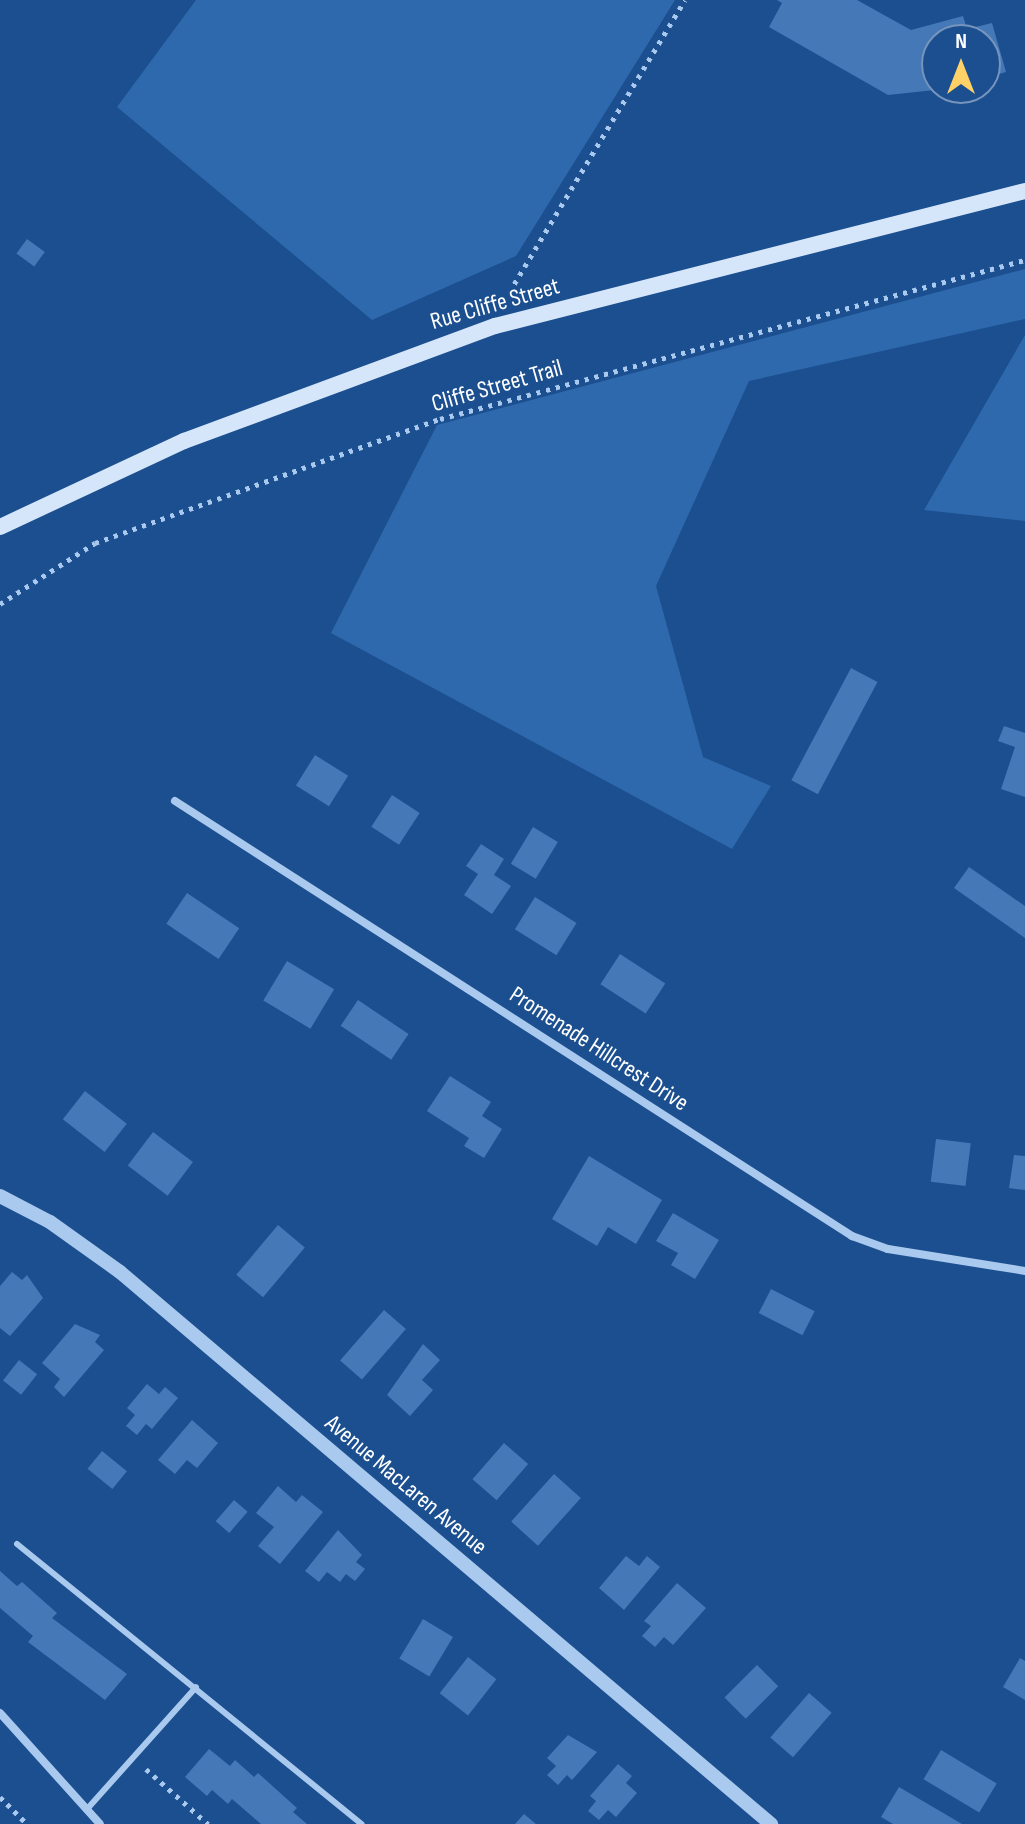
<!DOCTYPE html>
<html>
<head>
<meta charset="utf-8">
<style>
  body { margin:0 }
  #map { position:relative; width:1025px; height:1824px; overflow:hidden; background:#1b4f8f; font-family:"Sofia Sans Condensed",sans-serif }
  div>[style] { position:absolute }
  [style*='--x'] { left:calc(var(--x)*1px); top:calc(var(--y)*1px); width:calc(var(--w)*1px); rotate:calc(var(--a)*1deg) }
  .green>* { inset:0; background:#2e69ad }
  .building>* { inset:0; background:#4478b7; transform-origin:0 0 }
  .path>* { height:5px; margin-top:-2.5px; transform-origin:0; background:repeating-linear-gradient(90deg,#a9c9ee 0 4px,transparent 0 10px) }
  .service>* { height:6px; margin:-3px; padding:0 3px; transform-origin:3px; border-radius:3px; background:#a9c9ee }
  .minor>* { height:8px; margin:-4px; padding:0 4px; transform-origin:4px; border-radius:4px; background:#a9c9ee }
  .tertiary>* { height:14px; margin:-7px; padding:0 7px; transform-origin:7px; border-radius:7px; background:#a9c9ee }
  .secondary>* { height:16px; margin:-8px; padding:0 8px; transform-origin:8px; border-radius:8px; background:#d6e6fa }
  span { translate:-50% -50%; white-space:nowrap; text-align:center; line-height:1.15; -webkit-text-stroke:8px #1b4f8f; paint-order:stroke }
  .street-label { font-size:24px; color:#fff }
  .north { position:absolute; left:921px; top:24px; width:80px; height:80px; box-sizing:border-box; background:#1b4f8f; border:2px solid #7695bc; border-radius:50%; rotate:0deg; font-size:22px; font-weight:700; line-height:32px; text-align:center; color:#fff }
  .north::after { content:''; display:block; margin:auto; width:28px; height:36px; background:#ffd166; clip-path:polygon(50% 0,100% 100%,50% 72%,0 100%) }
</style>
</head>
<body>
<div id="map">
  <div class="green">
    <div style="clip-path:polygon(196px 0,675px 0,516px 256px,372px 320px,117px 107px)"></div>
    <div style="clip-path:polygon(1025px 269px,1025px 319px,749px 381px,656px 586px,703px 757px,771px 786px,732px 849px,331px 633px,437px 425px)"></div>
    <div style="clip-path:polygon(1025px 335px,1025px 521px,924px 510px)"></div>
  </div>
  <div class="building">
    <div style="clip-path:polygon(777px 0,857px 0,911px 30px,963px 16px,967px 29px,992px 23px,1006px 72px,985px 78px,985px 40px,937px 40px,937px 88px,944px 89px,888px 95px,769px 27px,782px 3px)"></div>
    <div style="left:27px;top:239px;width:22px;height:18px;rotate:36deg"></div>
    <div style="left:851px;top:668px;width:30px;height:127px;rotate:28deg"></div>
    <div style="clip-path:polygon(1004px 726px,1025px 733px,1025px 797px,1001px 789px,1015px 747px,998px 741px)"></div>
    <div style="left:315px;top:755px;width:39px;height:36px;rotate:32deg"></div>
    <div style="left:392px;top:795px;width:33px;height:38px;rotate:33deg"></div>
    <div style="left:533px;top:827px;width:29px;height:43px;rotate:31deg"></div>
    <div style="clip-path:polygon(481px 844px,504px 859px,494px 875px,511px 886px,492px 914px,464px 895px,478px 874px,466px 866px)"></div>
    <div style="clip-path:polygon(969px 867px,1025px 906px,1025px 938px,954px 888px)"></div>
    <div style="left:187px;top:893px;width:63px;height:37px;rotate:34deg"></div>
    <div style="left:535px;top:897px;width:49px;height:38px;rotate:32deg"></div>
    <div style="left:620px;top:954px;width:54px;height:36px;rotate:33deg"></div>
    <div style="left:287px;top:961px;width:55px;height:46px;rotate:31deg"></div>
    <div style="left:358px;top:1000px;width:61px;height:31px;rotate:34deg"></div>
    <div style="clip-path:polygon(450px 1076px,491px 1102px,482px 1116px,502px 1129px,484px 1158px,464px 1146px,469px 1138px,427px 1111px)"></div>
    <div style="left:85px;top:1091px;width:53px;height:36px;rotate:38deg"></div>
    <div style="left:153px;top:1132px;width:50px;height:42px;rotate:37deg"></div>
    <div style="left:936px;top:1139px;width:35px;height:43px;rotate:7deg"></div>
    <div style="clip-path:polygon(1014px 1155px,1025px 1156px,1025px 1190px,1009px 1188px)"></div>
    <div style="clip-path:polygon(589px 1156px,662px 1200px,636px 1244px,608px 1227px,597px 1246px,552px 1219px)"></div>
    <div style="clip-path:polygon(673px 1213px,719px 1240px,695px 1279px,671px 1265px,678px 1253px,656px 1241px)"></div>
    <div style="left:278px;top:1225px;width:35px;height:65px;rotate:40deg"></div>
    <div style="clip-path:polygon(12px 1272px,22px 1280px,27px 1275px,43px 1298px,10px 1336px,0 1328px,0 1286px)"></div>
    <div style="left:771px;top:1289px;width:49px;height:27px;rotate:27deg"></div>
    <div style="left:384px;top:1310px;width:29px;height:67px;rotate:41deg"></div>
    <div style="clip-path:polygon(75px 1324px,100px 1335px,95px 1342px,104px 1350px,64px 1397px,54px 1387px,60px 1379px,42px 1363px)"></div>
    <div style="clip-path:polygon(423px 1344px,440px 1360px,422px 1380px,433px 1390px,410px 1416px,387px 1395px)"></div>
    <div style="left:19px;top:1360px;width:23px;height:26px;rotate:38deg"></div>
    <div style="clip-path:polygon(147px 1384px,159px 1394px,165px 1387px,178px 1398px,152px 1429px,146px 1424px,137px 1435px,126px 1426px,135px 1415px,127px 1408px)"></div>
    <div style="clip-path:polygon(192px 1420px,218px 1443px,197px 1468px,187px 1460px,175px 1474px,158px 1460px)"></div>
    <div style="left:504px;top:1443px;width:32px;height:48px;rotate:41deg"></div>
    <div style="left:102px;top:1451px;width:32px;height:23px;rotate:39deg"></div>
    <div style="left:554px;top:1474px;width:36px;height:64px;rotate:42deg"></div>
    <div style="clip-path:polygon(278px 1486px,296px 1502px,302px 1495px,323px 1512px,280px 1564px,258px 1546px,274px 1527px,256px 1513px)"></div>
    <div style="left:234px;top:1500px;width:18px;height:28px;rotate:41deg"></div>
    <div style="clip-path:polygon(338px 1530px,362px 1555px,356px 1562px,365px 1569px,355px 1581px,346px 1574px,340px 1582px,327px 1572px,319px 1582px,305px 1571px)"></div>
    <div style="clip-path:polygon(626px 1556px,639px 1566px,647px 1556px,660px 1567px,624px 1610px,599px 1588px)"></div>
    <div style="clip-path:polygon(0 1571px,17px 1586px,22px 1582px,57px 1613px,52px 1618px,127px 1674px,105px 1700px,28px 1642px,33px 1636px,0 1608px)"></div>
    <div style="clip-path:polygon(677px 1583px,706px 1608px,673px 1645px,664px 1637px,655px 1647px,642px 1636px,651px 1626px,644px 1621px)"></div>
    <div style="left:423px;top:1619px;width:35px;height:46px;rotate:31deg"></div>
    <div style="left:468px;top:1657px;width:36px;height:46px;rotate:38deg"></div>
    <div style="clip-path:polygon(1020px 1658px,1025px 1661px,1025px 1700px,1003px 1687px)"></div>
    <div style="left:757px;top:1665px;width:30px;height:46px;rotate:45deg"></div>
    <div style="left:809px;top:1693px;width:30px;height:59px;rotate:41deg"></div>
    <div style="clip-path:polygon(568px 1735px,597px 1752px,572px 1780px,567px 1775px,558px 1785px,547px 1775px,556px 1766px,547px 1758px)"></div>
    <div style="clip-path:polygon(209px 1749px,230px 1766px,235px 1760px,254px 1777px,258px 1773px,297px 1808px,293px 1812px,307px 1824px,261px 1824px,232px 1799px,228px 1804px,212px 1790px,207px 1796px,185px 1777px)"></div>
    <div style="left:941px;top:1750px;width:65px;height:34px;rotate:31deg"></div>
    <div style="clip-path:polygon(618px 1764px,632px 1776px,626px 1783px,637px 1793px,616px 1817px,608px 1810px,599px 1820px,588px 1811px,596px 1801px,590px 1796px)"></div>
    <div style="clip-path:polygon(899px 1787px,962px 1824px,893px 1824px,881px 1817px)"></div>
    <div style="clip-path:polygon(524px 1814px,536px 1824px,515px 1824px)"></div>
  </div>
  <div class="path">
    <div style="--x:504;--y:301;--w:351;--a:-59"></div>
    <div style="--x:0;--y:604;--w:113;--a:-32.7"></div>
    <div style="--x:95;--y:543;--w:367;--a:-19.8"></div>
    <div style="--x:440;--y:419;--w:606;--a:-15.21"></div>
    <div style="--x:146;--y:1769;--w:83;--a:41.6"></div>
    <div style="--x:0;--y:1797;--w:38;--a:45"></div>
  </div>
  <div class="service">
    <div style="--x:17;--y:1544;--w:444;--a:39.1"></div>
    <div style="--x:88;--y:1808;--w:162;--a:-48.2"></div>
  </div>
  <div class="minor">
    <div style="--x:175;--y:801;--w:805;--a:32.72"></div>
    <div style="--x:852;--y:1236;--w:38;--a:20"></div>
    <div style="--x:888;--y:1249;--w:139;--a:9.1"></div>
    <div style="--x:0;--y:1713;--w:149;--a:48"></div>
  </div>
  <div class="tertiary">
    <div style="--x:0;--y:1196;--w:56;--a:27.5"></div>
    <div style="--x:50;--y:1222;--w:86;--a:35.5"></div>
    <div style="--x:120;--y:1272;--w:854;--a:40.3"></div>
  </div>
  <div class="secondary">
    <div style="--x:0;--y:527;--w:203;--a:-25.1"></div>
    <div style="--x:184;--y:441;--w:332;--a:-20.3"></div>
    <div style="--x:495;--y:326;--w:547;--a:-14.29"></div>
  </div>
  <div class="street-label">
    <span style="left:495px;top:304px;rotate:-16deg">Rue Cliffe Street</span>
    <span style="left:497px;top:386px;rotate:-16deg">Cliffe Street Trail</span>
    <span style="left:599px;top:1049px;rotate:33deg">Promenade Hillcrest Drive</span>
    <span style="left:406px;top:1485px;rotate:40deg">Avenue MacLaren Avenue</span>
  </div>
  <div class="north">N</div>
</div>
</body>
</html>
